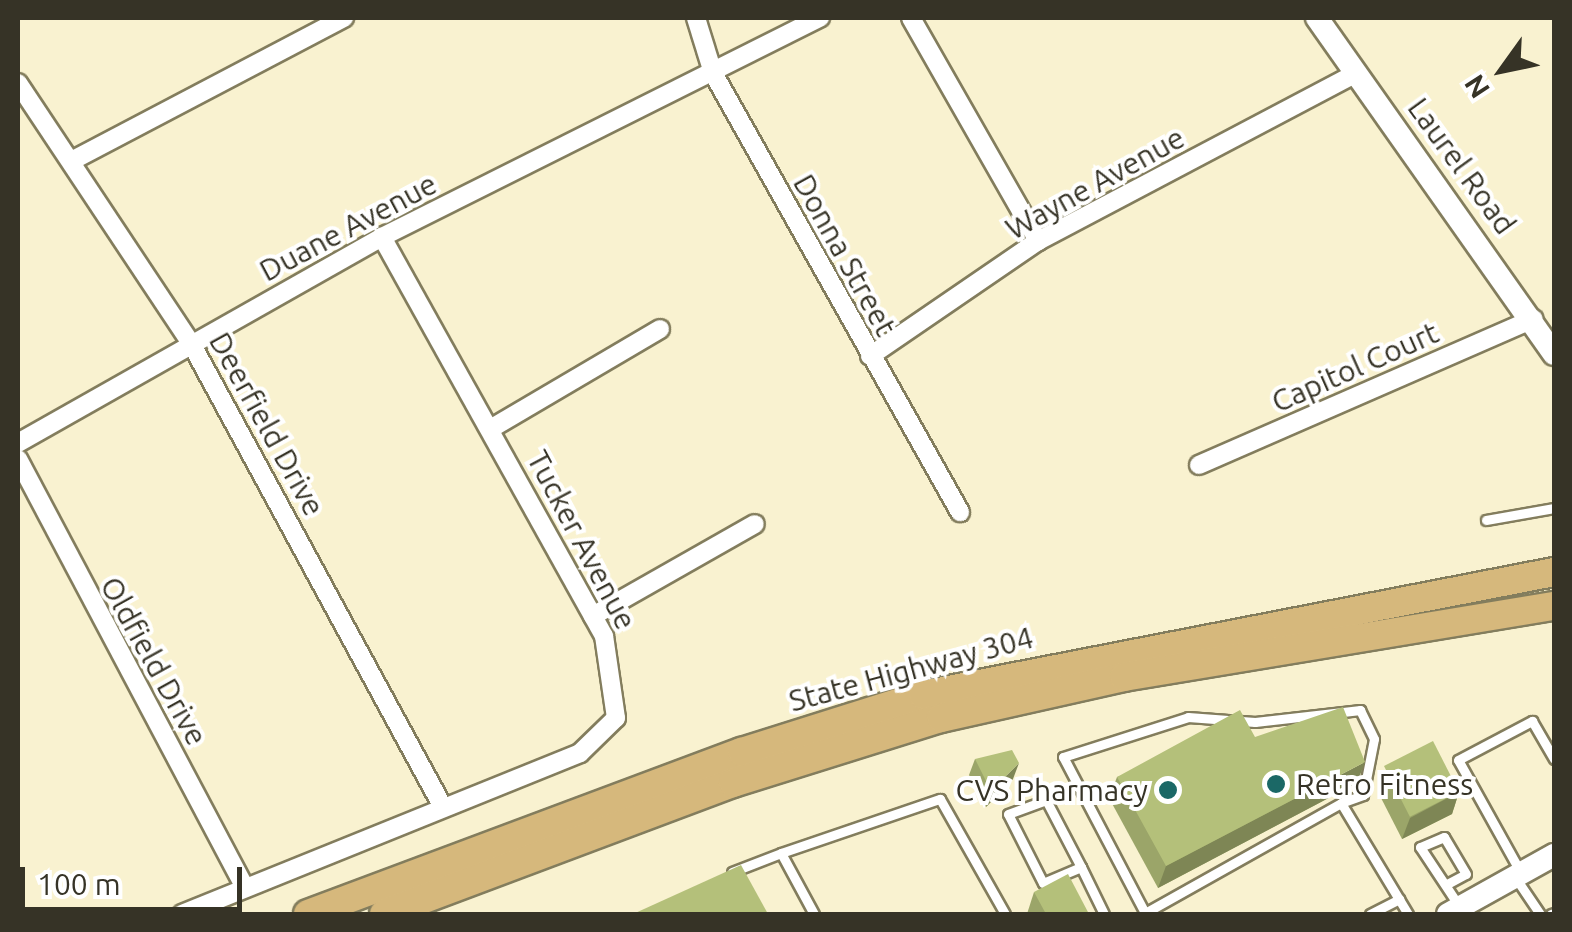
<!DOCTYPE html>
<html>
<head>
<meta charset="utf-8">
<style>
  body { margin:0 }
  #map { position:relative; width:1572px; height:932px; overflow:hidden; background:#f9f2d0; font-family:Ubuntu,sans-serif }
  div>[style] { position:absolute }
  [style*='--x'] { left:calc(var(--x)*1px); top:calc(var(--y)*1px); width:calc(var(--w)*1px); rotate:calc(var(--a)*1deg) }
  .roads { filter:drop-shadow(2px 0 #837d5d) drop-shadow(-2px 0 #837d5d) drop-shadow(0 2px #837d5d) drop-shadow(0 -2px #837d5d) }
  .service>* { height:9px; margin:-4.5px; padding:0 4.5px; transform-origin:4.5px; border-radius:4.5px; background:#fff }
  .minor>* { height:18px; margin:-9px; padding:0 9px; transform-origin:9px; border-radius:9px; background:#fff }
  .tertiary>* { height:22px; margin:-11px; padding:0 11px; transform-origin:11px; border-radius:11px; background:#fff }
  .primary>* { height:28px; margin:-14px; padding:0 14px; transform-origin:14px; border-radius:14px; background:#d6b87c }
  .wall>* { inset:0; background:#9ba569 }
  .shaded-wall>* { inset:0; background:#7e8655 }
  .building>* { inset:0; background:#b4c07a; transform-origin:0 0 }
  .dots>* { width:28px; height:28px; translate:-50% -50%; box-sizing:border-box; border:5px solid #fff; border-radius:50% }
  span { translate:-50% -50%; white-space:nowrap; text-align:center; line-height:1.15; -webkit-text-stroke:8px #fff; paint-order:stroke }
  .street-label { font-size:30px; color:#363326 }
  .poi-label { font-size:30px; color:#363326 }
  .left { translate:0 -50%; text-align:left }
  .right { translate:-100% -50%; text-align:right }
  .frame { position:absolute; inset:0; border:20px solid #363326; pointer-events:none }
  .north { position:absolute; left:1452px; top:20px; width:100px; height:100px; -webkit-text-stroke:8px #fff; paint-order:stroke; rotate:237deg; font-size:28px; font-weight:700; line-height:40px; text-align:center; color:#363326 }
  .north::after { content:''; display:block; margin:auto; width:35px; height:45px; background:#363326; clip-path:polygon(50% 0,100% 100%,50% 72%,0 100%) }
  .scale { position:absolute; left:20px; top:867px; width:222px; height:45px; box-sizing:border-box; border:5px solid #363326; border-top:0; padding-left:12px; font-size:30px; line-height:35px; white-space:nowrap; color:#363326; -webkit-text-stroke:8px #fff; paint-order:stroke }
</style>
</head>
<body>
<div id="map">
  <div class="roads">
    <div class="service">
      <div style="--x:1486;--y:520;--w:69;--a:-10"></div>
      <div style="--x:1081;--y:867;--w:41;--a:157.2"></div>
      <div style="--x:1043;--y:883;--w:77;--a:-116.9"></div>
      <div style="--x:1008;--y:814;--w:40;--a:-20.2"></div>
      <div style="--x:1046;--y:800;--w:76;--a:62.4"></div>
      <div style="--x:1081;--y:867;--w:52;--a:63.9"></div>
      <div style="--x:732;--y:872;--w:53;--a:-21.2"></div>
      <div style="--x:1521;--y:873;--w:129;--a:-119.1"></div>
      <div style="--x:1458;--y:760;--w:84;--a:-27.8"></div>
      <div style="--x:1532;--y:721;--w:44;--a:59.9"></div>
      <div style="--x:1517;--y:880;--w:41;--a:55.9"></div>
      <div style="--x:1447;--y:884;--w:21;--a:-28"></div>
      <div style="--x:1466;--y:874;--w:43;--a:-120.7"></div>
      <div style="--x:1444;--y:837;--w:26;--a:157"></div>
      <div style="--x:1420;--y:847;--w:71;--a:56.5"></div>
      <div style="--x:1144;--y:911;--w:174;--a:-117.7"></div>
      <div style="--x:1063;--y:757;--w:131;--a:-17.7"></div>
      <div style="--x:1188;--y:717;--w:67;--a:4.3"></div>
      <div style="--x:1255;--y:722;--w:106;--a:-6.5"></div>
      <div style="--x:1360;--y:710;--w:32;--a:64"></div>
      <div style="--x:1374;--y:739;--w:57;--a:101.1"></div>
      <div style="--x:1363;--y:795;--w:23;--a:160"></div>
      <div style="--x:1145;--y:913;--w:225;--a:-29.3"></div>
      <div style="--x:1341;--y:803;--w:130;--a:58.9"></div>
      <div style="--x:814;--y:914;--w:69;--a:-118.4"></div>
      <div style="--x:781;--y:853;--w:168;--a:-18.8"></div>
      <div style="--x:940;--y:799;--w:132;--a:60.5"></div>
      <div style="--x:1370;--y:914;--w:33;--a:-27"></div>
      <div style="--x:1551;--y:914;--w:3;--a:-18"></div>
    </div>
    <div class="minor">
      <div style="--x:696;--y:18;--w:58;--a:72.8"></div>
      <div style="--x:713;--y:73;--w:504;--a:60.64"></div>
      <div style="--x:911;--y:18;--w:257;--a:60.3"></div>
      <div style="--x:18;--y:83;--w:315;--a:56.4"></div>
      <div style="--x:192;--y:345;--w:526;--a:61.49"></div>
      <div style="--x:75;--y:159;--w:304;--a:-27.7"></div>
      <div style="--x:870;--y:356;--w:204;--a:-34.4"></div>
      <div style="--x:1038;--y:241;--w:360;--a:-27.8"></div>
      <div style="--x:492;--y:428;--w:195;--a:-30.5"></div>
      <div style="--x:18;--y:443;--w:418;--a:-29.5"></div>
      <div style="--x:382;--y:237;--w:490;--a:-26.6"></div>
      <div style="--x:18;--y:459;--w:485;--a:62.1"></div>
      <div style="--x:1199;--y:465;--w:365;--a:-23.6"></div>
      <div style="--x:593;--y:616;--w:186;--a:-29.6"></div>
      <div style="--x:182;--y:914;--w:429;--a:-22"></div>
      <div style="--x:580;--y:753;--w:50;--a:-44.2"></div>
      <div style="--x:616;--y:718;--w:83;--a:-98.3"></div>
      <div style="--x:604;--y:636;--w:457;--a:-119.1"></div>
    </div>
    <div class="tertiary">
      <div style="--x:1317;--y:18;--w:411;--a:54.8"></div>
      <div style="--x:1448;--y:914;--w:121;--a:-29.1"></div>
    </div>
    <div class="primary">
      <div style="--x:308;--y:914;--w:463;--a:-20.5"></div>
      <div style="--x:742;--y:752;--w:190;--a:-17.5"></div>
      <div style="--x:923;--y:695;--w:643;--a:-11.03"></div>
      <div style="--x:384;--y:914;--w:373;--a:-20.6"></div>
      <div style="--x:733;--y:783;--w:218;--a:-17.4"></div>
      <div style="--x:941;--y:718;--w:188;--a:-12.6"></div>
      <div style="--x:1124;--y:677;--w:436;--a:-9.4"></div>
    </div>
  </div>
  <div class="wall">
    <div style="clip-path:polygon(1255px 737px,1357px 783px,1158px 888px,1109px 798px,1117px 777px)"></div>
    <div style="clip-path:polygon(975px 759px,1013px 779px,986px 807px,969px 775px)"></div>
    <div style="clip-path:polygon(1387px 772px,1459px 792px,1452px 814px,1402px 839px,1379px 794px)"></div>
    <div style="clip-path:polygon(1034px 892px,1089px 914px,1027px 914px)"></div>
  </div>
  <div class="shaded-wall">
    <div style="clip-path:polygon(1365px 762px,1357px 783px,1158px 888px,1166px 866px)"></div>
    <div style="clip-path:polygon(1019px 763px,1013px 779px,986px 807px,991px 791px)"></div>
    <div style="clip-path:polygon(1459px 792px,1452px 814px,1402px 839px,1410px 818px)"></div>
  </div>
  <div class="building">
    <div style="clip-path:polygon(1343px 707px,1365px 762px,1166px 866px,1117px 777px,1240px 710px,1255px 737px)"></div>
    <div style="left:1433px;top:741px;width:57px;height:55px;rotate:63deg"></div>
    <div style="clip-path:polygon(1012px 750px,1019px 763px,991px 791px,975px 759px)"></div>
    <div style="clip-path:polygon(741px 865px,768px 914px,633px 914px)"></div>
    <div style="clip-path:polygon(1068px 874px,1089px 914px,1046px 914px,1034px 892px)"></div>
  </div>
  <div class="dots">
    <div style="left:1276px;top:784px;background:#1b6866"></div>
    <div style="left:1168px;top:790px;background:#1b6866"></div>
  </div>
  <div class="street-label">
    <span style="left:1462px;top:166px;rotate:54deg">Laurel Road</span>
    <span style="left:1095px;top:183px;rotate:-29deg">Wayne Avenue</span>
    <span style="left:348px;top:227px;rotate:-28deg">Duane Avenue</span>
    <span style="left:845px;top:255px;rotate:61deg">Donna Street</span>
    <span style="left:1355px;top:367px;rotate:-24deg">Capitol Court</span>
    <span style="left:267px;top:424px;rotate:61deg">Deerfield Drive</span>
    <span style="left:582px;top:540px;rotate:62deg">Tucker Avenue</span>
    <span style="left:154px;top:661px;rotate:61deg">Oldfield Drive</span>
    <span style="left:911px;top:669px;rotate:-15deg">State Highway 304</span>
  </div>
  <div class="poi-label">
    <span class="left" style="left:1296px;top:784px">Retro Fitness</span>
    <span class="right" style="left:1148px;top:790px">CVS Pharmacy</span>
  </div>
  <div class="frame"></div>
  <div class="north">N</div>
  <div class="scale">100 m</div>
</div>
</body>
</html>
